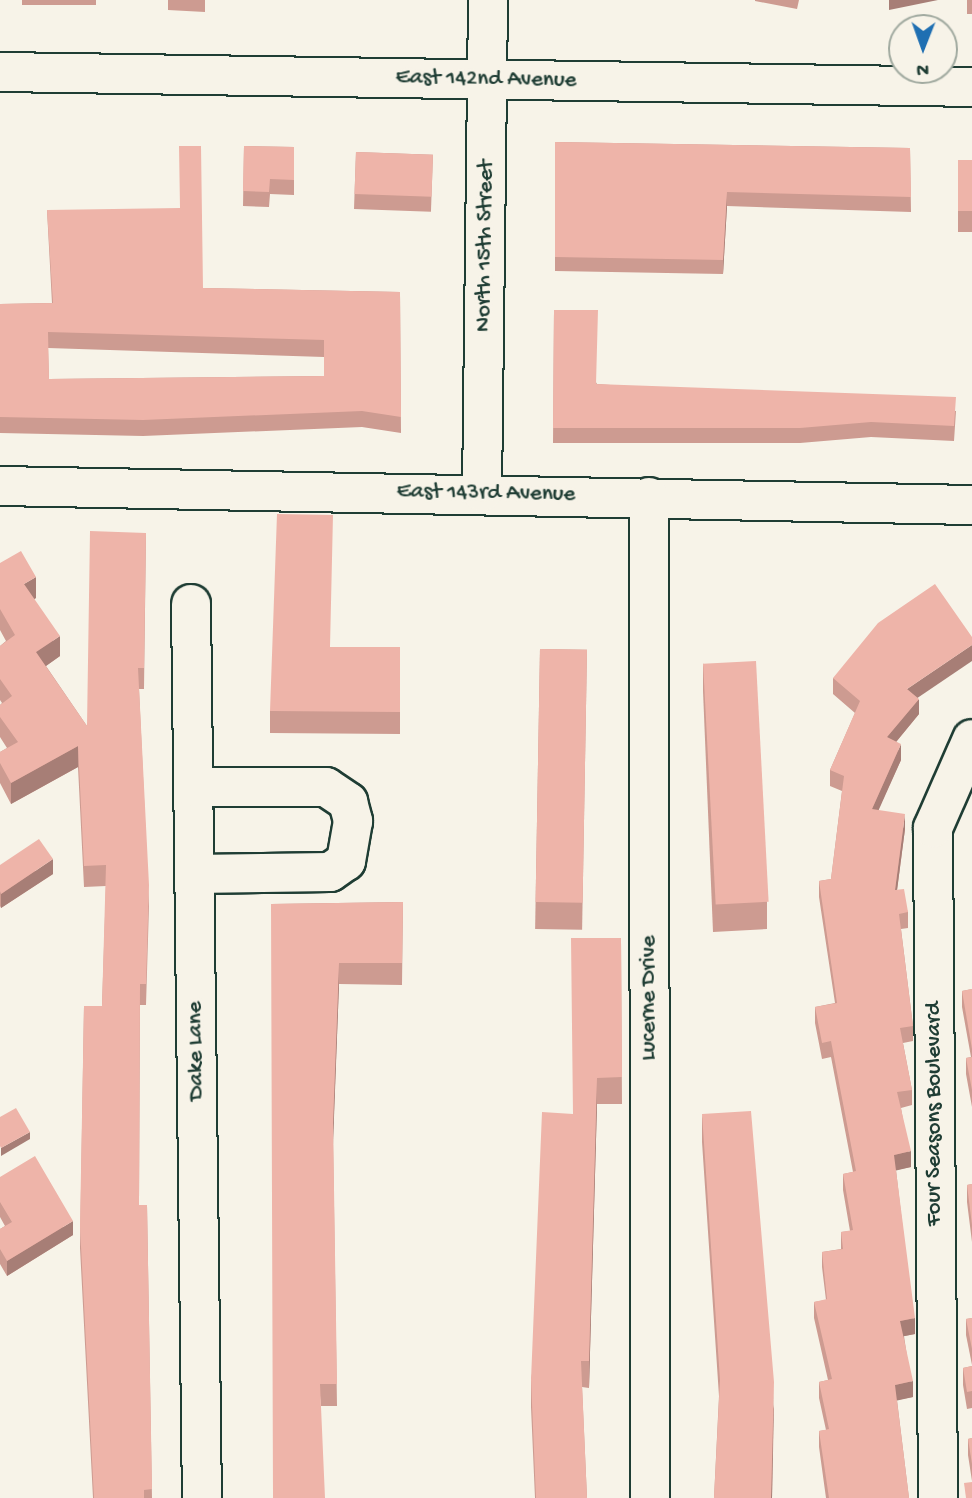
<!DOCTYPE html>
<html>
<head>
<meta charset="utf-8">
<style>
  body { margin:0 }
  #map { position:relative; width:972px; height:1498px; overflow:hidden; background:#f7f3e8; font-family:"Gochi Hand",sans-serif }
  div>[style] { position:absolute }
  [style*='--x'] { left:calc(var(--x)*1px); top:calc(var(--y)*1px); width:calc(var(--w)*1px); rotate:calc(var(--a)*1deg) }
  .roads { filter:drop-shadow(2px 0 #1f3d34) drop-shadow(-2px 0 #1f3d34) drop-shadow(0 2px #1f3d34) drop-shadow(0 -2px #1f3d34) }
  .minor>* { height:38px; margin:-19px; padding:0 19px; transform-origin:19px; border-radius:19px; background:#f7f3e8 }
  .wall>* { inset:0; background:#cd9b91; transform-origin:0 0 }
  .shaded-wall>* { inset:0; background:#a77e76 }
  .building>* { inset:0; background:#eeb4a9; transform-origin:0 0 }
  span { translate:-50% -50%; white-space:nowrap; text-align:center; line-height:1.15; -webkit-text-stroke:6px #f7f3e8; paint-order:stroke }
  .street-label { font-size:23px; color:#1f3d34 }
  .north { position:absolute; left:888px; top:14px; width:70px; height:70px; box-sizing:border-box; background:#f7f3e8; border:2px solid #a1aaa0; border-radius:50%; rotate:181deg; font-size:19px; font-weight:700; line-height:28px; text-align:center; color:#1f3d34 }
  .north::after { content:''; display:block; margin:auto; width:24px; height:32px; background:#1f6fb2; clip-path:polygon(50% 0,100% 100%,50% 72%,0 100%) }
</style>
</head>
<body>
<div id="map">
  <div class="roads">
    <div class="minor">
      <div style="--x:0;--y:72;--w:972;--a:0.88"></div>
      <div style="--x:0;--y:486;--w:972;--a:1.12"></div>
      <div style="--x:482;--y:492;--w:492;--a:-89.3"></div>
      <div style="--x:649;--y:497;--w:1001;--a:89.94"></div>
      <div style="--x:191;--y:604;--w:894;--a:89.3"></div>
      <div style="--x:193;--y:787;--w:133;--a:0"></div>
      <div style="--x:326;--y:787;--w:27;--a:34"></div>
      <div style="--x:348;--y:802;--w:20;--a:75"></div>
      <div style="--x:353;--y:821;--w:41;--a:99.9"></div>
      <div style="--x:346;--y:861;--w:19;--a:145"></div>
      <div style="--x:330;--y:872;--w:135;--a:179.2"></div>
      <div style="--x:938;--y:1498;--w:670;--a:-90.43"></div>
      <div style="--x:933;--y:828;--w:97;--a:-66.3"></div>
    </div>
  </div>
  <div class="wall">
    <div style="left:22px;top:0;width:74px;height:5px"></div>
    <div style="clip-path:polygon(168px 0,205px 0,205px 12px,168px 10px)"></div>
    <div style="clip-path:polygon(755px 0,799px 0,797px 9px,755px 1px)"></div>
    <div style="left:967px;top:0;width:5px;height:14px"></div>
    <div style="clip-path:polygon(555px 142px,910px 148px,911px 212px,727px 206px,723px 274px,555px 271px)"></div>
    <div style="clip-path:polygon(244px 146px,294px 147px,294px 195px,270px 194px,269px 207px,243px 206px)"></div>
    <div style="left:356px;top:152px;width:77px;height:57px;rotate:2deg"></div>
    <div style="left:958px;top:160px;width:14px;height:72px"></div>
    <div style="clip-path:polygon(evenodd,47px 210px,203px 288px,400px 292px,401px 433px,362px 427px,143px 436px,0 433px,0 304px,52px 303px,47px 210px,48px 348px,324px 357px,324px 376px,49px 379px,48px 348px)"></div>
    <div style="clip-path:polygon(554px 310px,597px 384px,956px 411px,954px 441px,871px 437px,800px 443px,553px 443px)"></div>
    <div style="clip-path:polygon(146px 533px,144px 689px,139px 689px,149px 906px,146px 1005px,140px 1005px,139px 1205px,147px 1205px,152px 1498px,93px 1498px,80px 1248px,84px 1006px,102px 1006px,106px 886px,84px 887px,78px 767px,11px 804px,0 783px,0 752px,7px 748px,0 737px,0 705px,2px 703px,0 700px,0 646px,6px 641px,0 630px,0 563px,36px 598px,34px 599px,60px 656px,46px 666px,87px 726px)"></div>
    <div style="clip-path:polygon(400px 647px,400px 734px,270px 733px,270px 711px)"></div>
    <div style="left:540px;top:649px;width:47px;height:280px;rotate:1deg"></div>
    <div style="clip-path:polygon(703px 663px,767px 902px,767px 929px,713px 932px,703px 691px)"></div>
    <div style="clip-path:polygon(833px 678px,918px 698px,919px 714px,896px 742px,901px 760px,878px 810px,905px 829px,897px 890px,908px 912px,908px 928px,901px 929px,913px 1026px,913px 1041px,903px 1043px,912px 1090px,912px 1105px,901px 1108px,911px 1167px,896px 1170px,915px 1334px,904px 1336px,913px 1397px,897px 1400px,909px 1498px,826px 1498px,819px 1447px,819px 1431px,826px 1430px,819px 1398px,819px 1382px,828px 1380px,814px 1318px,814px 1302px,826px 1300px,822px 1267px,822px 1252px,841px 1249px,841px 1232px,850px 1231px,843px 1190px,843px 1174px,853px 1172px,831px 1057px,822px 1059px,815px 1023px,815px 1007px,835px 1003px,819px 897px,819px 881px,831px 879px,842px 791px,830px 786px,830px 770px,855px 713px,833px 694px)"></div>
    <div style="clip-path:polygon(0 865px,53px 874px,1px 908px,0 906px)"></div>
    <div style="clip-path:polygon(403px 902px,402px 985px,339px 984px,333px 1138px,337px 1406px,321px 1406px,271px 904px)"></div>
    <div style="clip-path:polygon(621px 938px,622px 1104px,597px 1104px,589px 1388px,582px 1387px,587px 1498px,535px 1498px,531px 1407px,531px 1380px,573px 1114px)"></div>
    <div style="clip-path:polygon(972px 989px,972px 1107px,966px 1074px,966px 1058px,971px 1057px,962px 1007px,962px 991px)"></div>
    <div style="clip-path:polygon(702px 1114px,774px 1409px,772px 1498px,714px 1498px,719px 1396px,702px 1142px)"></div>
    <div style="clip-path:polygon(0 1177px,73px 1235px,7px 1276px,0 1264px,0 1229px,5px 1226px,0 1217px)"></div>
    <div style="clip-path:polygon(972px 1184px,972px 1242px,967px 1202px,967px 1185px)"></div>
    <div style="clip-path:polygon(972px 1318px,972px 1365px,966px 1335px,966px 1319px)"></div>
    <div style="clip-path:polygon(972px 1366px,972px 1408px,967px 1409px,963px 1385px,963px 1368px)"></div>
    <div style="clip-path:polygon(972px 1438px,972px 1481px,968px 1455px,968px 1439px)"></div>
  </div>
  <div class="shaded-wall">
    <div style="clip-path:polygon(889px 0,938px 0,889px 10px)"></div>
    <div style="clip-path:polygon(727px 192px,727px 206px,723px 274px,723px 260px)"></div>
    <div style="clip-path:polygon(36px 577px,36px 598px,24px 605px,24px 584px)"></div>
    <div style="clip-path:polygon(60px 636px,60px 656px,36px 673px,36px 652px)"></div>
    <div style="clip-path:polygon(972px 645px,972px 661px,907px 705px,907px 689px)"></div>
    <div style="clip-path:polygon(919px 699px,919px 714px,887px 753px,887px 737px)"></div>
    <div style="clip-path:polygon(901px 744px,901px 760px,872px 825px,872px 809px)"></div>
    <div style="clip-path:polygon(78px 746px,78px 767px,11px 804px,11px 783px)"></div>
    <div style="clip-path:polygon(905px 814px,905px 829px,895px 906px,895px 890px)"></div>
    <div style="clip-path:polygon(53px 859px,53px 874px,1px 908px,1px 894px)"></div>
    <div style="clip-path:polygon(339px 963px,339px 984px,333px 1144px,333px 1123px)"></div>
    <div style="clip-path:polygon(597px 1078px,597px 1104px,589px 1388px,589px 1361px)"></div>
    <div style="clip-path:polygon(30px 1132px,30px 1139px,1px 1156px,1px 1148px)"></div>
    <div style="clip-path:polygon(911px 1151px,911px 1167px,894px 1171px,894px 1155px)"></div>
    <div style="clip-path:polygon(73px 1221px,73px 1235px,7px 1276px,7px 1261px)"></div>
    <div style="clip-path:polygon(915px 1318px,915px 1334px,900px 1337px,900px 1321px)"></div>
    <div style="clip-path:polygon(913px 1381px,913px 1397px,895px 1401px,895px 1385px)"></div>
    <div style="clip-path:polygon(774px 1382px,772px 1498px,771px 1498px)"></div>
  </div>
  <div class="building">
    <div style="clip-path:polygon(555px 142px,910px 148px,911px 197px,727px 192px,723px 260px,555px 257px)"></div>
    <div style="clip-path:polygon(evenodd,179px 146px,201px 146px,203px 288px,400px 292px,401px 417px,362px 411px,143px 420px,0 417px,0 304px,53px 303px,47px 210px,180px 208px,179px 146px,48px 332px,324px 340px,324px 376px,49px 379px,48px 332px)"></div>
    <div style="clip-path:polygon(244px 146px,294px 147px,294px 180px,270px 179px,269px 192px,243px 191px)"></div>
    <div style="left:356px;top:152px;width:77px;height:42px;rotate:2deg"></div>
    <div style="left:958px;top:160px;width:14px;height:51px"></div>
    <div style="clip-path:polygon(554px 310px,598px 310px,596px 384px,956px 397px,954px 426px,871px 422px,800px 428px,553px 428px)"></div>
    <div style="clip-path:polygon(277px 514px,333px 515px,330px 647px,400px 647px,400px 712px,270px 711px)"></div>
    <div style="clip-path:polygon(90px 531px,146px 533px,144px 668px,138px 668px,149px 885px,146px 984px,140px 984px,139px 1205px,147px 1205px,152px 1489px,144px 1490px,144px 1498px,94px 1498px,80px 1227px,84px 1006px,102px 1006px,106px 865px,84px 866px,78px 746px,11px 783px,0 763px,0 752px,18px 742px,0 717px,0 705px,12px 696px,0 679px,0 646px,15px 635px,0 609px,0 563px,21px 551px,36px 577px,24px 584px,60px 636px,36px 652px,87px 726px)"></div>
    <div style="clip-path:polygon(935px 584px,972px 637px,972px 645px,907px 689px,919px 699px,887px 737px,901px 744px,872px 809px,905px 814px,895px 890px,904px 889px,908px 912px,899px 914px,913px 1026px,900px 1028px,912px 1090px,897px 1092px,911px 1151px,894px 1155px,915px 1318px,900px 1321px,913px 1381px,895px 1385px,909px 1498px,829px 1498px,819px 1431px,829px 1429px,819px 1382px,832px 1379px,814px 1302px,827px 1299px,822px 1252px,843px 1249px,841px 1232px,853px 1230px,843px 1174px,856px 1171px,831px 1041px,822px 1043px,815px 1007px,837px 1003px,819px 881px,831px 879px,844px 776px,830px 770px,860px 701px,833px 678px,878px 623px)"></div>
    <div style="left:540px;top:649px;width:47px;height:253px;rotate:1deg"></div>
    <div style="left:756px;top:661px;width:241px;height:53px;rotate:87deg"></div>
    <div style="clip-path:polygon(39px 839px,53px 859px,1px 894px,0 891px,0 865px)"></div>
    <div style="clip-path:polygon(403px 902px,402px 963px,339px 963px,333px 1123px,337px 1384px,320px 1384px,325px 1498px,273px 1498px,271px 904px)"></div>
    <div style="clip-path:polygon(571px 938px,621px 938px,622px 1077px,597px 1078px,589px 1361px,581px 1361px,587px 1498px,536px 1498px,531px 1380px,542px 1112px,573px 1114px)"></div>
    <div style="clip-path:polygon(972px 989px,972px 1049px,962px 991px)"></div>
    <div style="clip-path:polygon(972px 1057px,972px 1090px,966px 1058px)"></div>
    <div style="clip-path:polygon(16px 1108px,30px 1132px,1px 1148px,0 1146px,0 1117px)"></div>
    <div style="clip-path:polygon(751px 1111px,774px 1382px,771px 1498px,714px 1498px,720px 1380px,702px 1114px)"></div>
    <div style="clip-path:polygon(35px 1156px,73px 1221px,7px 1261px,0 1249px,0 1229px,12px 1222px,0 1202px,0 1177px)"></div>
    <div style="clip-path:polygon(972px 1184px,972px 1225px,967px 1185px)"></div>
    <div style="clip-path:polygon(972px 1318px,972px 1349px,966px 1319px)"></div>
    <div style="clip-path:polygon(972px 1366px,972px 1391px,967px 1392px,963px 1368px)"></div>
    <div style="clip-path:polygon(972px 1438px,972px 1464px,968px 1439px)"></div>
    <div style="clip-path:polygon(972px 1482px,972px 1498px,966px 1498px,964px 1483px)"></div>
  </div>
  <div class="street-label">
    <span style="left:486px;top:80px;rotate:1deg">East 142nd Avenue</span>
    <span style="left:486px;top:246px;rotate:-89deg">North 15th Street</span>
    <span style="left:486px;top:494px;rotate:1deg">East 143rd Avenue</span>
    <span style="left:650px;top:998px;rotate:-90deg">Lucerne Drive</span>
    <span style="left:197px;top:1051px;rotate:-91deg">Dake Lane</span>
    <span style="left:935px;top:1114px;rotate:-90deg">Four Seasons Boulevard</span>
  </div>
  <div class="north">N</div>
</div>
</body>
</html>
